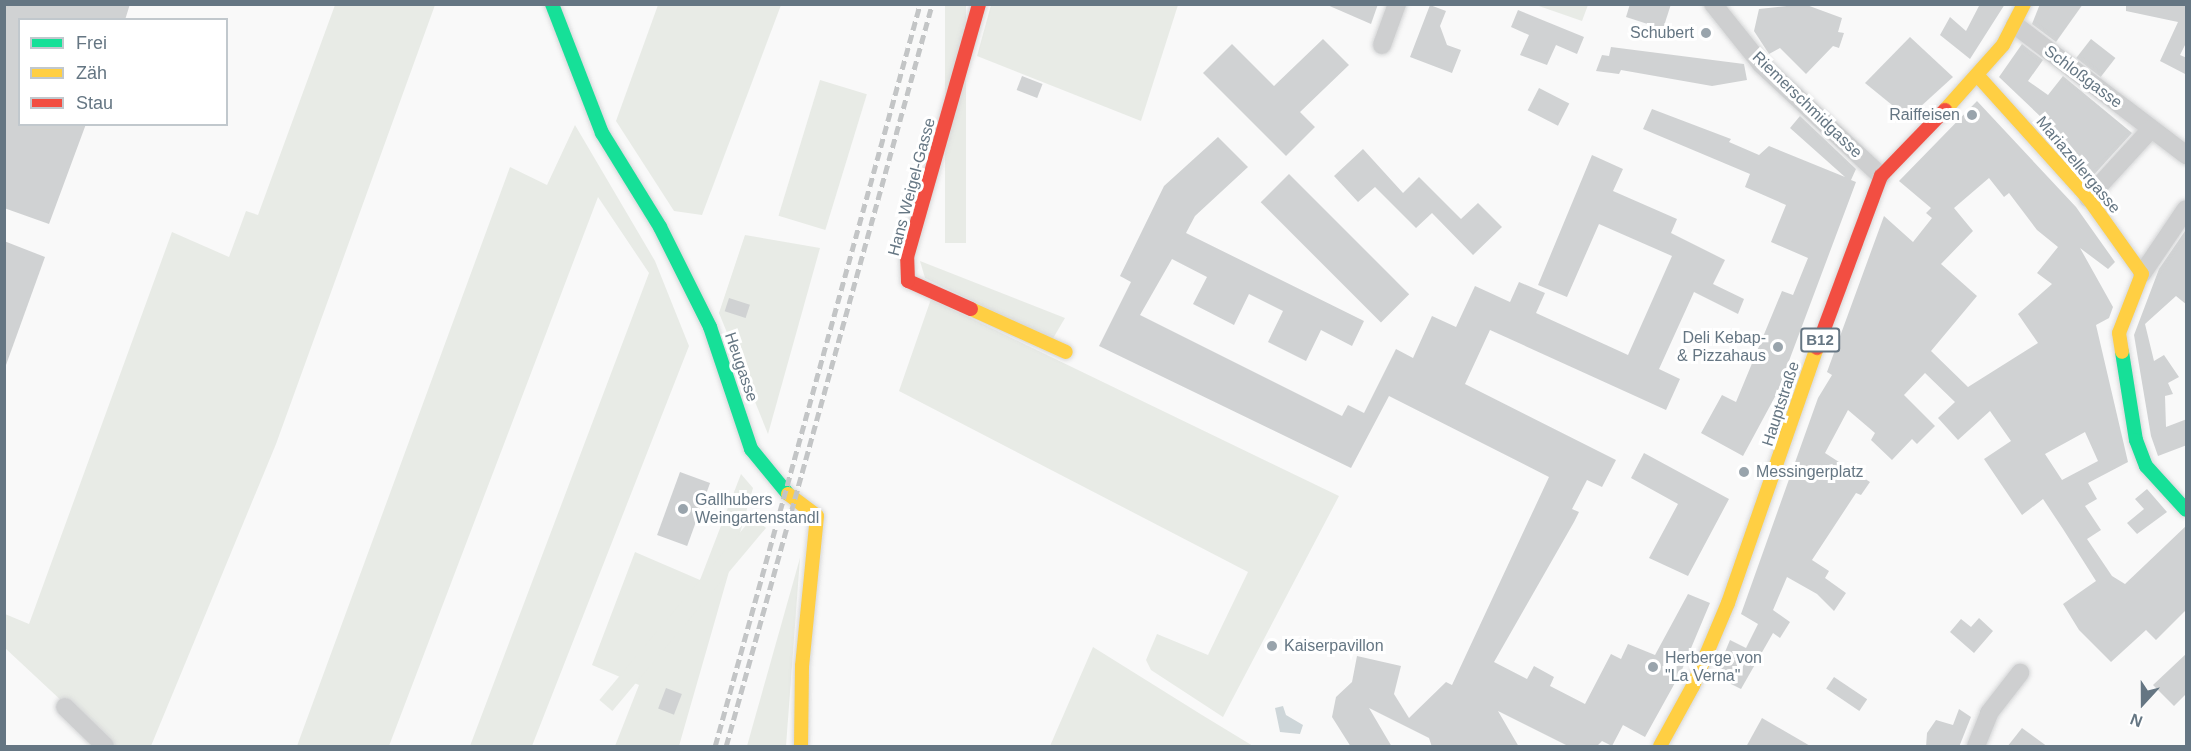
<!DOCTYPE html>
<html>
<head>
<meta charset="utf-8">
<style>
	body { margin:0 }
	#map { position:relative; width:2191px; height:751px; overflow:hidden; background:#f9f9f9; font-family:Helvetica,sans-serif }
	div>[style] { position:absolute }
	.green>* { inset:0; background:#e8ebe6; transform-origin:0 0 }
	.water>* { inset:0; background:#ced6d9 }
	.building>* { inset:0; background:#d0d2d3; transform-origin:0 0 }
	.roads { filter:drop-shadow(0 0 2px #d5d6d7) drop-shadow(0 0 2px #d5d6d7) }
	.street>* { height:18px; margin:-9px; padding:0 9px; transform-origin:9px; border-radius:9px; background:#cecfd0 }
	.fast>* { height:14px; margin:-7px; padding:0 7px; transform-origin:7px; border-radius:7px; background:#16e098 }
	.slow>* { height:14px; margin:-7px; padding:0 7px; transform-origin:7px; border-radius:7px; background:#ffcf43 }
	.jam>* { height:14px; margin:-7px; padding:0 7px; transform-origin:7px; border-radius:7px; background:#f24e42 }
	.rail>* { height:4.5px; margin-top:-2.25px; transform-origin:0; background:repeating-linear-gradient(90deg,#c3c5c6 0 9px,transparent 0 13.5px) }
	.dots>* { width:16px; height:16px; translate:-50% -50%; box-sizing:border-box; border:3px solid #fff; border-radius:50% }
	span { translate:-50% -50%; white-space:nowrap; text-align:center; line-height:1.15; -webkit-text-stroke:6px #fff; paint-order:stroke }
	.shield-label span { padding:2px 4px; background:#fff; border:2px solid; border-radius:4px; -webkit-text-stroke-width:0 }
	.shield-label { font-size:15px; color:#657683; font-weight:700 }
	.poi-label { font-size:16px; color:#657683 }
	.right { translate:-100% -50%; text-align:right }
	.left { translate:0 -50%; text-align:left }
	.street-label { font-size:16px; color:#657683 }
	.frame { position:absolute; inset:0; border:6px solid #657683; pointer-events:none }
	.legend { position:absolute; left:18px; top:18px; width:210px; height:108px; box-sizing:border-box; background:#fff; border:2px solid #c1c8cd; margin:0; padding:8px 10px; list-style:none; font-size:18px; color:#657683 }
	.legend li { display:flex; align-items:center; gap:12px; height:30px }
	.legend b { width:30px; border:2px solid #c1c8cd }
	.north { position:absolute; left:2113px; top:673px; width:60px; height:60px; -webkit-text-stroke:4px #fff; paint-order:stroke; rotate:201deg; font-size:16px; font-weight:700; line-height:24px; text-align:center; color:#657683 }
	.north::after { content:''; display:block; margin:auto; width:21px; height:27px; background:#657683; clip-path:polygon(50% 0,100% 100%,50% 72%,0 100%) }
</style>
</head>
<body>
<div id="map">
	<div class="green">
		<div style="clip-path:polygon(335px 5px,435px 5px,276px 444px,151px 746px,110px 746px,5px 648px,5px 614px,29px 624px,172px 232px,229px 257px,246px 211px,258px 215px)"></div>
		<div style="clip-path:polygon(658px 5px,781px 5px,702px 215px,674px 211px,616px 121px)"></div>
		<div style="left:945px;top:5px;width:21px;height:238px"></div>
		<div style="clip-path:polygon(991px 5px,1178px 5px,1141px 121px,977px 56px)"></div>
		<div style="clip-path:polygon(1536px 5px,1588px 5px,1582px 21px)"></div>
		<div style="left:820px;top:80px;width:49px;height:142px;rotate:17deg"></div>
		<div style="clip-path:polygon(575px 125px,655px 261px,689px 346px,532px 746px,470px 746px,649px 273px,598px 197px,389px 746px,297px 746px,510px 167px,547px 185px)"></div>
		<div style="clip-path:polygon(745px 235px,820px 248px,768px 434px,719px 313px)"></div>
		<div style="clip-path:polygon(920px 261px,1065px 318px,1052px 340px,925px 278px)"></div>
		<div style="clip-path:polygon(931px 299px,1339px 496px,1223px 717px,1151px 670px,1146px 660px,1157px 634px,1208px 655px,1248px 572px,899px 391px)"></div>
		<div style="clip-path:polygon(741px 474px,753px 488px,679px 746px,615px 746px,639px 685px,592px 665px,635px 552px,700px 580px)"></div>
		<div style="left:753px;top:517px;width:17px;height:239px;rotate:40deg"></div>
		<div style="clip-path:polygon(800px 558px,786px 746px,747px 746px)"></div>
		<div style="clip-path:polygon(1093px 647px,1202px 715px,1253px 746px,1050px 746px)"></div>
	</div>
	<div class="water">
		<div style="clip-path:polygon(1283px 706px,1286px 715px,1303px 725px,1300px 734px,1280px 732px,1275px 708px)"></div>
	</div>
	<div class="building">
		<div style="clip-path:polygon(4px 4px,130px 4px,125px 20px,20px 20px,20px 124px,86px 124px,49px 224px,4px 208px)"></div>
		<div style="clip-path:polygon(1325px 4px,1378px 4px,1371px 24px)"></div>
		<div style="clip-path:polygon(1630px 4px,1671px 4px,1663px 29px,1626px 17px)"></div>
		<div style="clip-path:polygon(1804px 4px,1842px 18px,1838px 32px,1844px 33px,1839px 48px,1833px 46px,1806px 74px,1780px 48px,1769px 54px,1754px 31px,1759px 9px)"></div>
		<div style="clip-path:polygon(1980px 4px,2005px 4px,1970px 59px,1940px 35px,1950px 17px,1966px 31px)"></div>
		<div style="clip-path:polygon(2040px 4px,2083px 4px,2056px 42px,2032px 24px)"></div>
		<div style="clip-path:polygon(2126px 4px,2187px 4px,2187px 41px,2180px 55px,2187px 58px,2187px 75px,2160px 61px,2178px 22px,2126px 11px)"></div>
		<div style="clip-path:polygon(1430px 5px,1446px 11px,1440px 26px,1447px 45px,1461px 50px,1452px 73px,1410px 57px)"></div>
		<div style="clip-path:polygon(1518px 10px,1584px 37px,1577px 54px,1556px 45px,1547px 65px,1520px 55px,1529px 35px,1511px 27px)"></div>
		<div style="clip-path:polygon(1910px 37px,1953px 77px,1908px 118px,1865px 83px)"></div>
		<div style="clip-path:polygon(1323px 39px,1349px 65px,1300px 112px,1315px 127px,1286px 156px,1203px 73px,1232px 44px,1274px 86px)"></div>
		<div style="left:2091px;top:39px;width:31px;height:24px;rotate:38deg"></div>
		<div style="clip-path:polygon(2022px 44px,2043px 60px,2028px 81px,2048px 95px,2063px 76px,2132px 133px,2091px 178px,2039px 122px,2042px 118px,1999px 77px)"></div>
		<div style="clip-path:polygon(1611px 47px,1744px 64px,1747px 80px,1712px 86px,1621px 70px,1619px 74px,1596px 71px,1602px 55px,1609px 56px)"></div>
		<div style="left:1022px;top:76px;width:22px;height:15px;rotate:21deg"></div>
		<div style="left:1539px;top:88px;width:34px;height:25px;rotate:27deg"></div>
		<div style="clip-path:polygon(evenodd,1977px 101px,2076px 207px,2115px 262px,2108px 269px,2080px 248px,2113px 307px,2109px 318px,2096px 325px,2128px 462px,2088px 483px,2097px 499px,2085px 506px,2101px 530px,2087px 539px,2112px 576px,2125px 584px,2187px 525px,2187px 609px,2156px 640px,2146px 630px,2111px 662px,2079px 630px,2063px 604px,2096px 581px,2063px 529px,2043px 499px,2022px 515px,1984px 459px,2011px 441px,1990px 411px,1958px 440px,1938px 418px,1955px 402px,1925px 373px,1904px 395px,1935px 426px,1917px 444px,1912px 439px,1892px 460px,1871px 440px,1875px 433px,1848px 410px,1825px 453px,1870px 482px,1861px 495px,1856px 493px,1812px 560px,1829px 571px,1825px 578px,1846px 593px,1834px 611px,1817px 594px,1787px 577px,1773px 610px,1790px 622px,1780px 638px,1773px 633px,1741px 689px,1715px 676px,1730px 640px,1746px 648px,1758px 624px,1741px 614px,1818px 398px,1832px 375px,1827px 372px,1884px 216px,1913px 242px,1932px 218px,1926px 213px,1931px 208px,1899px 181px,1977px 101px,1989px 178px,2004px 197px,2009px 193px,2037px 230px,2058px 247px,2037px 273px,2052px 284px,2018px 314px,2038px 343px,1968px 387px,1931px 351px,1977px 296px,1941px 264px,1973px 231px,1954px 208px,1989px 178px,1977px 101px,2085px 432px,2098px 461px,2062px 480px,2045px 454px,2085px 432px)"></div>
		<div style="clip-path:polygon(1652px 109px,1731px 139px,1729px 142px,1759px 155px,1769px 146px,1845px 177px,1790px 128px,1800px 116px,1856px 169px,1851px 180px,1856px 182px,1777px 393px,1743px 456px,1701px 433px,1722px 395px,1736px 402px,1782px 291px,1793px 295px,1808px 258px,1771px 242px,1786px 205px,1745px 187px,1750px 174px,1643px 129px)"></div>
		<div style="clip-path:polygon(1218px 137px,1248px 167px,1195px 216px,1186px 233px,1364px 321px,1352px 346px,1321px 330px,1306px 361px,1268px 342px,1283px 311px,1249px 294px,1234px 325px,1193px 304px,1207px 277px,1172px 259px,1140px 315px,1342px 416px,1348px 405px,1364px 413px,1396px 349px,1413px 358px,1432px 316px,1456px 327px,1475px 286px,1510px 302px,1519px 282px,1545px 293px,1536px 313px,1628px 355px,1672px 256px,1599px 224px,1567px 297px,1538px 285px,1592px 155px,1623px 169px,1613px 191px,1677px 219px,1671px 233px,1725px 260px,1713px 284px,1744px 299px,1738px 314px,1694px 292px,1659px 369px,1680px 379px,1666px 410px,1490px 330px,1465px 384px,1616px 460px,1602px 487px,1587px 480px,1572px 509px,1579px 512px,1574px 522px,1494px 662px,1527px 679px,1534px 666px,1554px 677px,1550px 686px,1585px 704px,1611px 654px,1621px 659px,1628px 644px,1655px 655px,1688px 594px,1710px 603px,1681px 672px,1645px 737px,1623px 725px,1612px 746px,1602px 741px,1596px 747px,1570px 747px,1498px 711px,1519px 747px,1432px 747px,1429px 738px,1369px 708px,1392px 747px,1351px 747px,1332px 717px,1336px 697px,1352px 682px,1357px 656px,1401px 666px,1394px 694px,1409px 718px,1446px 682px,1452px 685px,1549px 477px,1389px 396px,1351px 468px,1099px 346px,1131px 282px,1120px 276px,1164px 186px)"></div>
		<div style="clip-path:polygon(1363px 149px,1403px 193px,1419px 177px,1461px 219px,1478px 203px,1502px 227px,1473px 255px,1432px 213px,1416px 228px,1375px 187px,1358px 202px,1334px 176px)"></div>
		<div style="left:1289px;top:174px;width:170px;height:40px;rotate:45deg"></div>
		<div style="clip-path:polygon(2187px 228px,2187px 305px,2176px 296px,2145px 324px,2154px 361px,2164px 355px,2179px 377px,2168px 383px,2173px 394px,2165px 396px,2166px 427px,2187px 419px,2187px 445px,2158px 456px,2151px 436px,2134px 335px,2159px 269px)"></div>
		<div style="clip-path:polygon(4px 241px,45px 257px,6px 365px,4px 365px)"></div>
		<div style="left:729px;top:298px;width:22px;height:14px;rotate:18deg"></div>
		<div style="clip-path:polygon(1644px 453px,1729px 499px,1688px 576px,1649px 558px,1678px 504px,1631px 478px)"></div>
		<div style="left:680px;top:472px;width:32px;height:67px;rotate:20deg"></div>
		<div style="clip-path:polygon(2147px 489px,2167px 512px,2137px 534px,2127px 523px,2144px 509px,2135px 499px)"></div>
		<div style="clip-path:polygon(1979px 618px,1993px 631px,1974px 653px,1950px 632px,1961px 619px,1971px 627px)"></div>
		<div style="clip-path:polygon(2187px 653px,2187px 693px,2174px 706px,2153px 685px)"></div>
		<div style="left:1834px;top:677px;width:40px;height:14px;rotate:34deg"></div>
		<div style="left:666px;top:688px;width:17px;height:22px;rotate:21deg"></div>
		<div style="clip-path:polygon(1959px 709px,1971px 717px,1959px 747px,1926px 747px,1927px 733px,1936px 720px,1953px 725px)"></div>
		<div style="clip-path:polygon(1762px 718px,1812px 747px,1746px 747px)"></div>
		<div style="clip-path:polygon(2022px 728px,2048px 747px,2007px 747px)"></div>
	</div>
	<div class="roads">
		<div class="street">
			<div style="left:1713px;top:4px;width:77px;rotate:51.3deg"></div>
			<div style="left:1761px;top:64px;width:164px;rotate:43deg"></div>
			<div style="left:2015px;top:25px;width:215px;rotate:37.2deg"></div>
			<div style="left:1382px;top:45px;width:44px;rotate:-69.9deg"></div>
			<div style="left:2088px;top:198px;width:93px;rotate:-47.6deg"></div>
			<div style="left:2142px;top:274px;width:78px;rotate:-55.9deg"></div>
			<div style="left:65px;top:707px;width:56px;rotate:44.3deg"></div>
			<div style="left:1976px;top:746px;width:35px;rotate:-68deg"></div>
			<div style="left:1989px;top:713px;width:51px;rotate:-52.2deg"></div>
		</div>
		<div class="fast">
			<div style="left:552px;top:4px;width:138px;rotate:68.8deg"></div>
			<div style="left:602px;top:133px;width:110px;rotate:58.3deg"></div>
			<div style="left:660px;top:227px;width:112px;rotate:63.4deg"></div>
			<div style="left:710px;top:327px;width:129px;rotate:71.4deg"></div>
			<div style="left:751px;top:449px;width:58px;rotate:50.6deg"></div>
			<div style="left:2122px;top:352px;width:89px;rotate:81deg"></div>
			<div style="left:2136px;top:440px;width:28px;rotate:69deg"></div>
			<div style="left:2146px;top:466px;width:59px;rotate:47.7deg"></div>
		</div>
		<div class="slow">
			<div style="left:1978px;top:76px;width:164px;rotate:48deg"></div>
			<div style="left:2088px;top:198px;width:93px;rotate:54.6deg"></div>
			<div style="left:2142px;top:274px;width:63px;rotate:111.3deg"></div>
			<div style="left:2119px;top:333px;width:19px;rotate:81deg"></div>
			<div style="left:1945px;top:110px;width:87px;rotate:-48.3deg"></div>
			<div style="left:2003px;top:45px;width:46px;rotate:-62.9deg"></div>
			<div style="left:971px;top:309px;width:104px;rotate:24.4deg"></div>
			<div style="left:788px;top:494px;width:36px;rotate:37deg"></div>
			<div style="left:817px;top:516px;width:151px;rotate:95.7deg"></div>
			<div style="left:802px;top:666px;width:80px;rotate:90.7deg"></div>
			<div style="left:1660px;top:746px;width:68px;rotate:-61.2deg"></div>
			<div style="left:1693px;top:686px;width:90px;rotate:-67.1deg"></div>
			<div style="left:1728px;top:603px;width:270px;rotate:-70.8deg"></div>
		</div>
		<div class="jam">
			<div style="left:971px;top:309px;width:69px;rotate:-156deg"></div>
			<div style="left:908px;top:281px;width:24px;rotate:-92deg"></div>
			<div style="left:907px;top:257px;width:263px;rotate:-74.1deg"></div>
			<div style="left:1817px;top:348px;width:184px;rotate:-69.6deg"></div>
			<div style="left:1881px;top:176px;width:92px;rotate:-45.9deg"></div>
		</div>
	</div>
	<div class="rail">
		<div style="left:715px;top:746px;width:770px;rotate:-74.56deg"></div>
		<div style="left:726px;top:746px;width:770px;rotate:-74.48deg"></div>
	</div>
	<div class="dots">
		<div style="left:1706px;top:33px;background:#99a4ac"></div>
		<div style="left:1972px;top:115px;background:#99a4ac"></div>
		<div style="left:1778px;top:347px;background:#99a4ac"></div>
		<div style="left:1744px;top:472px;background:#99a4ac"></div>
		<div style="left:683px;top:509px;background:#99a4ac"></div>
		<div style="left:1272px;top:646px;background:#99a4ac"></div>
		<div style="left:1653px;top:667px;background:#99a4ac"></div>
	</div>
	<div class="shield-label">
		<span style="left:1820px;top:340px">B12</span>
	</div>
	<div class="poi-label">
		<span class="right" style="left:1694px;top:33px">Schubert</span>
		<span class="right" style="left:1960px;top:115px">Raiffeisen</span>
		<span class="right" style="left:1766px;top:347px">Deli Kebap-<br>&amp; Pizzahaus</span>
		<span class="left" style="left:1756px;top:472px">Messingerplatz</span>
		<span class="left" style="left:695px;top:509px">Gallhubers<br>Weingartenstandl</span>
		<span class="left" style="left:1284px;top:646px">Kaiserpavillon</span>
		<span class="left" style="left:1665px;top:667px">Herberge von<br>"La Verna"</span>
	</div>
	<div class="street-label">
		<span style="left:2083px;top:77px;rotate:37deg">Schloßgasse</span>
		<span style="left:1807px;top:105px;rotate:44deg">Riemerschmidgasse</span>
		<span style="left:2078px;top:165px;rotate:50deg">Mariazellergasse</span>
		<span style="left:912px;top:187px;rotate:-75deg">Hans Weigel-Gasse</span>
		<span style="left:741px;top:367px;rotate:71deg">Heugasse</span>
		<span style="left:1781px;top:404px;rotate:-72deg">Hauptstraße</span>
	</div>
	<div class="frame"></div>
	<ul class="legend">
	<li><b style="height:8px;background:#16e098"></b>Frei</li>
	<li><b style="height:8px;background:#ffcf43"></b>Zäh</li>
	<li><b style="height:8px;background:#f24e42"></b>Stau</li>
	</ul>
	<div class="north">N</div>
</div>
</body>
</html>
